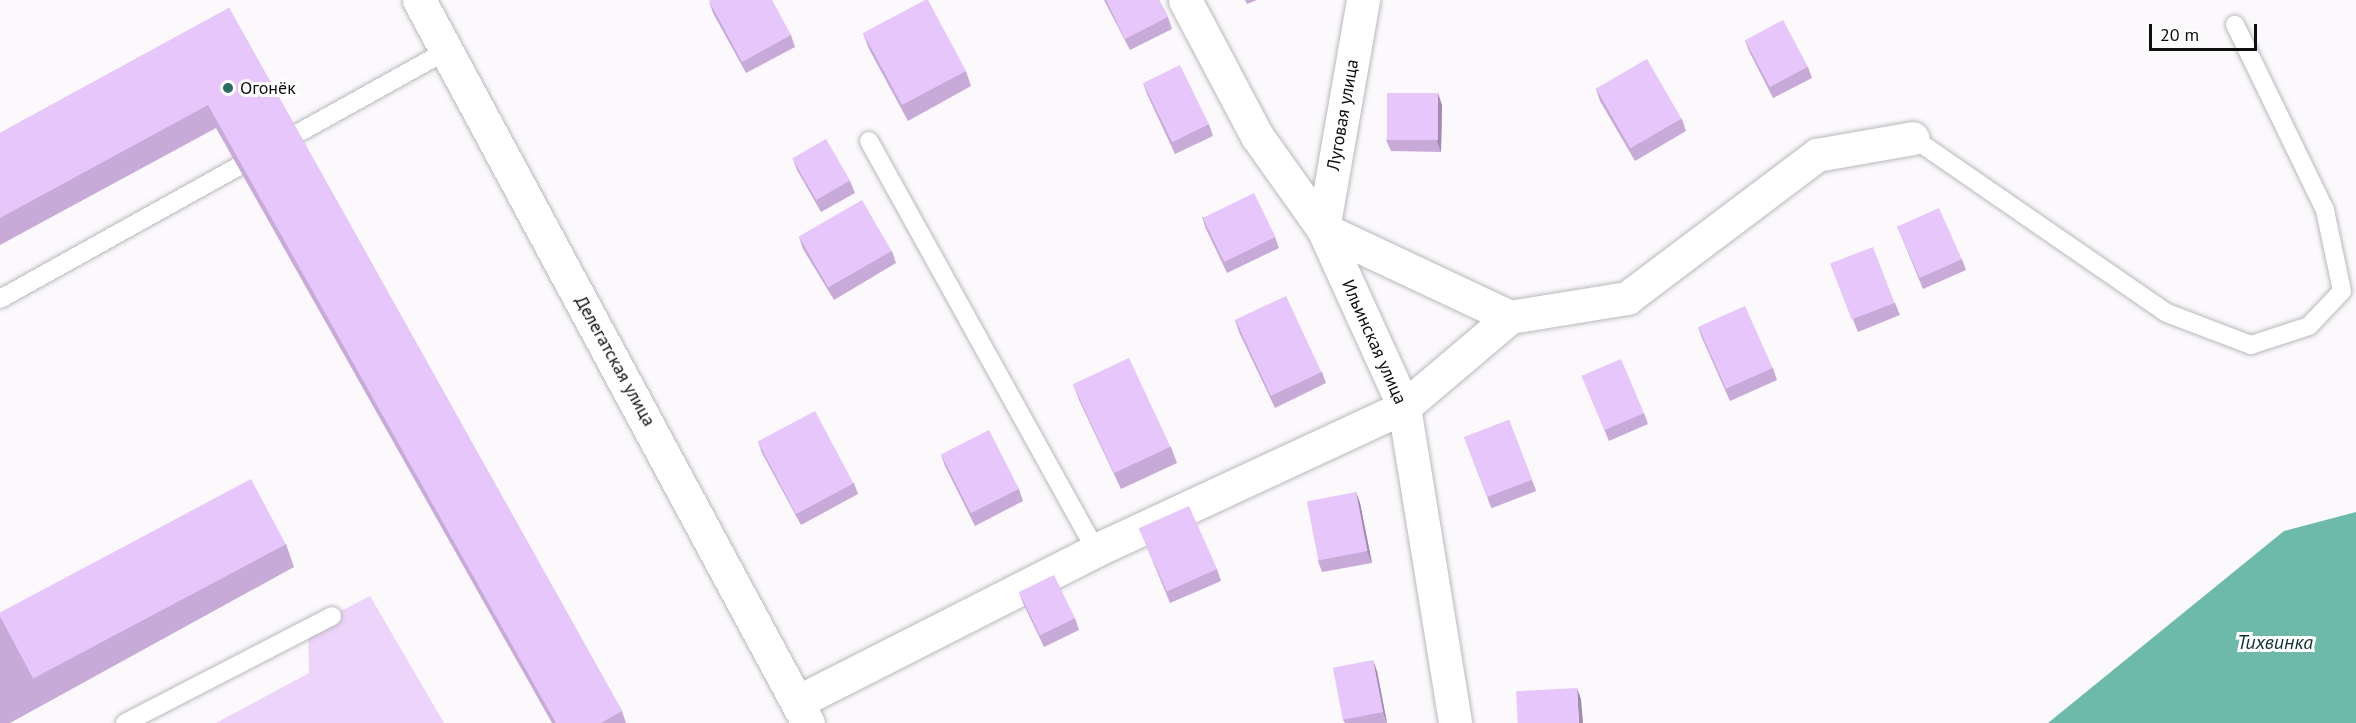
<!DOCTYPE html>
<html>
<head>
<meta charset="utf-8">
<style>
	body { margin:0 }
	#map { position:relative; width:2356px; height:723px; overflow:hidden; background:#fbf9fc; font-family:"PT Sans",sans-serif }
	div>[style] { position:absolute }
	.green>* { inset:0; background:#ecd4fa }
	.water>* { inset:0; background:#6dbaab }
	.roads { filter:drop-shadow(0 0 2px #bab8bb) drop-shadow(0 0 2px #bab8bb) }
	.lane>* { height:18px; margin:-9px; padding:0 9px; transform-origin:9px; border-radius:9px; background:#fff }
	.street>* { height:33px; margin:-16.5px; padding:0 16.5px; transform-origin:16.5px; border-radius:16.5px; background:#fff }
	.secondary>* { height:33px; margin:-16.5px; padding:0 16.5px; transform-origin:16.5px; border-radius:16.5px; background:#fff }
	.wall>* { inset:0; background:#c7aad8; transform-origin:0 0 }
	.shaded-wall>* { inset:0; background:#a28bb0 }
	.building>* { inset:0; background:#e7c6fb; transform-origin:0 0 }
	.dots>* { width:16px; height:16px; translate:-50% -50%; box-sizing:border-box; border:3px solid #fff; border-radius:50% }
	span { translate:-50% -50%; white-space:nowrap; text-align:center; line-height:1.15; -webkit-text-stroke:6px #fff; paint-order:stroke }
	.poi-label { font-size:18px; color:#0f0e0f }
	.left { translate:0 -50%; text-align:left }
	.street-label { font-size:18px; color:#0f0e0f }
	.water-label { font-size:20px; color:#0d332d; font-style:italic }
	.scale { position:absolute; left:2149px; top:24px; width:108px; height:27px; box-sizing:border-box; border:3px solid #0f0e0f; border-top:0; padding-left:8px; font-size:18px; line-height:21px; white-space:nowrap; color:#0f0e0f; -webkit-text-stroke:4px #fff; paint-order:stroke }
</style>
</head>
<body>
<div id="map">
	<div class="green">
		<div style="clip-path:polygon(370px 596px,444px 723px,216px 723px,309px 673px,308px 628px)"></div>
	</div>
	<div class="water">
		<div style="clip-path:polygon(2356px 512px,2356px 723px,2048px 723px,2284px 531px)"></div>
	</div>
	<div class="roads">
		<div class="lane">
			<div style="left:1913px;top:138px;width:308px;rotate:34.6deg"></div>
			<div style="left:2167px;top:313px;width:90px;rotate:20.9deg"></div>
			<div style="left:2251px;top:345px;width:61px;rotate:-18.1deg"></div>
			<div style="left:2309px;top:326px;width:48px;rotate:-46.7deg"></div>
			<div style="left:2342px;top:291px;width:83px;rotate:-101.9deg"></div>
			<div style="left:2325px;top:210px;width:206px;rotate:-115.9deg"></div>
			<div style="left:869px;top:141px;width:468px;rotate:61deg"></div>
			<div style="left:0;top:299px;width:510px;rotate:-29.08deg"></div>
			<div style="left:125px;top:723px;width:233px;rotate:-27.3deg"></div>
		</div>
		<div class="street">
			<div style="left:1185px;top:0;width:154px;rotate:62.1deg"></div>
			<div style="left:1257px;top:136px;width:114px;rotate:54.6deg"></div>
			<div style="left:1323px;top:229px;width:196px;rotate:65.5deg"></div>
			<div style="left:1404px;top:407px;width:320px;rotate:80.8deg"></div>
			<div style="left:1363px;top:0;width:232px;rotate:99.9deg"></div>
			<div style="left:1323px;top:229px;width:207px;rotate:25.2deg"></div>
			<div style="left:799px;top:701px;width:333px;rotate:-26.9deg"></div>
			<div style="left:1096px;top:550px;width:340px;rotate:-24.9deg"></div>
			<div style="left:1404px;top:407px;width:139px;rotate:-40.3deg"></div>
			<div style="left:1510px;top:317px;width:119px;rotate:-9.2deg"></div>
			<div style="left:1627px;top:298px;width:238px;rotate:-37deg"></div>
			<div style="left:1817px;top:155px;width:97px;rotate:-10deg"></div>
		</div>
		<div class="secondary">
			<div style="left:419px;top:0;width:821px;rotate:61.72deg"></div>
		</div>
	</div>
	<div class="wall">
		<div style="clip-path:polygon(1104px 0,1159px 0,1168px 17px,1172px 29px,1130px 50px)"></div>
		<div style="clip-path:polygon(1245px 0,1257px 0,1247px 4px)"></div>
		<div style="clip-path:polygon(709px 1px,791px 35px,795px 47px,746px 73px,713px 13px)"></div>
		<div style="clip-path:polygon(229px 8px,622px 711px,626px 723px,552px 723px,216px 128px,0 245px,0 133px)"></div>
		<div style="clip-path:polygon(863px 33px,966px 71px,971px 86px,908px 121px,869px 49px)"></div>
		<div style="clip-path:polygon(1745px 40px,1808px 67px,1812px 78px,1773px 98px,1749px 51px)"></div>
		<div style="clip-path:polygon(1143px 83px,1209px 124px,1213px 136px,1175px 154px,1147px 94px)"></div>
		<div style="clip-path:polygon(1596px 89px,1682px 119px,1686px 131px,1635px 161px,1600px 101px)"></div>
		<div style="clip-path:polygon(1442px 105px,1441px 152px,1391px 151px,1386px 140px)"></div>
		<div style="clip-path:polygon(793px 159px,850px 181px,855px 193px,821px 212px,797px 170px)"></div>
		<div style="clip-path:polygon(1202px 217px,1275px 237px,1279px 248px,1227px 273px,1206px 229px)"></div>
		<div style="clip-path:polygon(1897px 226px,1962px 259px,1966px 270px,1923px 289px)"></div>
		<div style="clip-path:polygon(799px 237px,892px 251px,896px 263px,834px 300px,803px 249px)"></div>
		<div style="clip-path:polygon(1831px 265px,1895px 303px,1900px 315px,1858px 332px)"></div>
		<div style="clip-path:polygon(1235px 320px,1322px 372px,1326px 383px,1275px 408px,1239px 332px)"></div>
		<div style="clip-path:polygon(1698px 327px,1773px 368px,1777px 380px,1730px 401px,1702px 338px)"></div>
		<div style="clip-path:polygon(1582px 376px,1644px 413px,1648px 424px,1609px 441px)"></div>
		<div style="clip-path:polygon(1073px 384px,1171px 447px,1177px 463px,1121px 489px,1079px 400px)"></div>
		<div style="left:1509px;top:420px;width:76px;height:48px;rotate:69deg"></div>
		<div style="clip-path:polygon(758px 442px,854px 483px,858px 494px,801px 525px,762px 453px)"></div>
		<div style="clip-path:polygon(941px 455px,1019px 489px,1023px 501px,975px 526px,945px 466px)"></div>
		<div style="clip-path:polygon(1356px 492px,1360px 503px,1372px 563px,1322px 572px,1318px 561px)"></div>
		<div style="clip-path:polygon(1139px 528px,1217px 569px,1221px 581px,1170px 603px)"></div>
		<div style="clip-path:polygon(286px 544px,294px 567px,10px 723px,0 723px,0 617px)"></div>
		<div style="clip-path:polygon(1019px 592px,1075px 618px,1079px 630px,1044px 647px,1023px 603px)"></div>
		<div style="clip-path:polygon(1377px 671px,1387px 723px,1345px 723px,1343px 720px)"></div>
	</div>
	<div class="shaded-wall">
		<div style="clip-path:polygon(1438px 93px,1442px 105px,1441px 152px,1437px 141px)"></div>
		<div style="clip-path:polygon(1356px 492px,1360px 503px,1372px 563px,1367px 551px)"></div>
		<div style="clip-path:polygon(1373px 660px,1377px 671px,1387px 723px,1383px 712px)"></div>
		<div style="clip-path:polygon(1577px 688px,1581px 699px,1583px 723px,1579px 723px)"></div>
	</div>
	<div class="building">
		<div style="clip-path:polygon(711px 0,772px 0,791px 35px,742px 62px,709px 1px)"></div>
		<div style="clip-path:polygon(925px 0,928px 0,966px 71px,902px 105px,863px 33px)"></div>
		<div style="clip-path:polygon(1106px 0,1159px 0,1168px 17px,1125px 39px)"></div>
		<div style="clip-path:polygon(229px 8px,622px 711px,601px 723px,556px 723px,208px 105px,0 218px,0 133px)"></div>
		<div style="left:1783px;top:20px;width:53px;height:43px;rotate:62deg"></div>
		<div style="left:1647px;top:59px;width:69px;height:59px;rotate:60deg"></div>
		<div style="left:1180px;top:65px;width:66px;height:41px;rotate:64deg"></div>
		<div style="left:1387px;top:93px;width:51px;height:47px"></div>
		<div style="left:826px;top:139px;width:48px;height:39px;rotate:60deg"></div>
		<div style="left:1254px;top:193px;width:49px;height:57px;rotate:64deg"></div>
		<div style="left:862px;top:200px;width:59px;height:73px;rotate:60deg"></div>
		<div style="left:1939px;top:208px;width:56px;height:46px;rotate:66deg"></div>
		<div style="left:1873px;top:247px;width:60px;height:46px;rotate:69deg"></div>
		<div style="left:1286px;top:296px;width:84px;height:56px;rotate:65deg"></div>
		<div style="left:1745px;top:306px;width:68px;height:51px;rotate:66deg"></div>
		<div style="left:1129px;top:358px;width:98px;height:62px;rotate:65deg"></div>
		<div style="left:1621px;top:359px;width:59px;height:43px;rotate:67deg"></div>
		<div style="left:815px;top:411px;width:82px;height:65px;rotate:62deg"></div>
		<div style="left:1509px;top:420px;width:64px;height:48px;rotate:69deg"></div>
		<div style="left:989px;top:430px;width:66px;height:54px;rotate:63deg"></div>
		<div style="left:251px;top:479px;width:74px;height:286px;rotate:62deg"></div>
		<div style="left:1356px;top:492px;width:60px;height:50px;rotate:79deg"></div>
		<div style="left:1189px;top:506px;width:69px;height:55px;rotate:66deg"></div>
		<div style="left:1054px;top:575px;width:48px;height:39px;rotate:64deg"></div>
		<div style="left:1373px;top:660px;width:53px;height:41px;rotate:79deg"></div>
		<div style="left:1577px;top:688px;width:35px;height:61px;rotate:87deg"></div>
	</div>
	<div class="dots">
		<div style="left:228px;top:88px;background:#276d62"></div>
	</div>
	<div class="poi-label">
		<span class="left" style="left:240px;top:88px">Огонёк</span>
	</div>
	<div class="street-label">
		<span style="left:1343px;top:115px;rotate:-80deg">Луговая улица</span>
		<span style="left:1374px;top:342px;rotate:66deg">Ильинская улица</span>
		<span style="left:615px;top:361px;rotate:61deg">Делегатская улица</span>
	</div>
	<div class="water-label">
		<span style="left:2275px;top:642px">Тихвинка</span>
	</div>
	<div class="scale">20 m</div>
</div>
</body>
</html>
